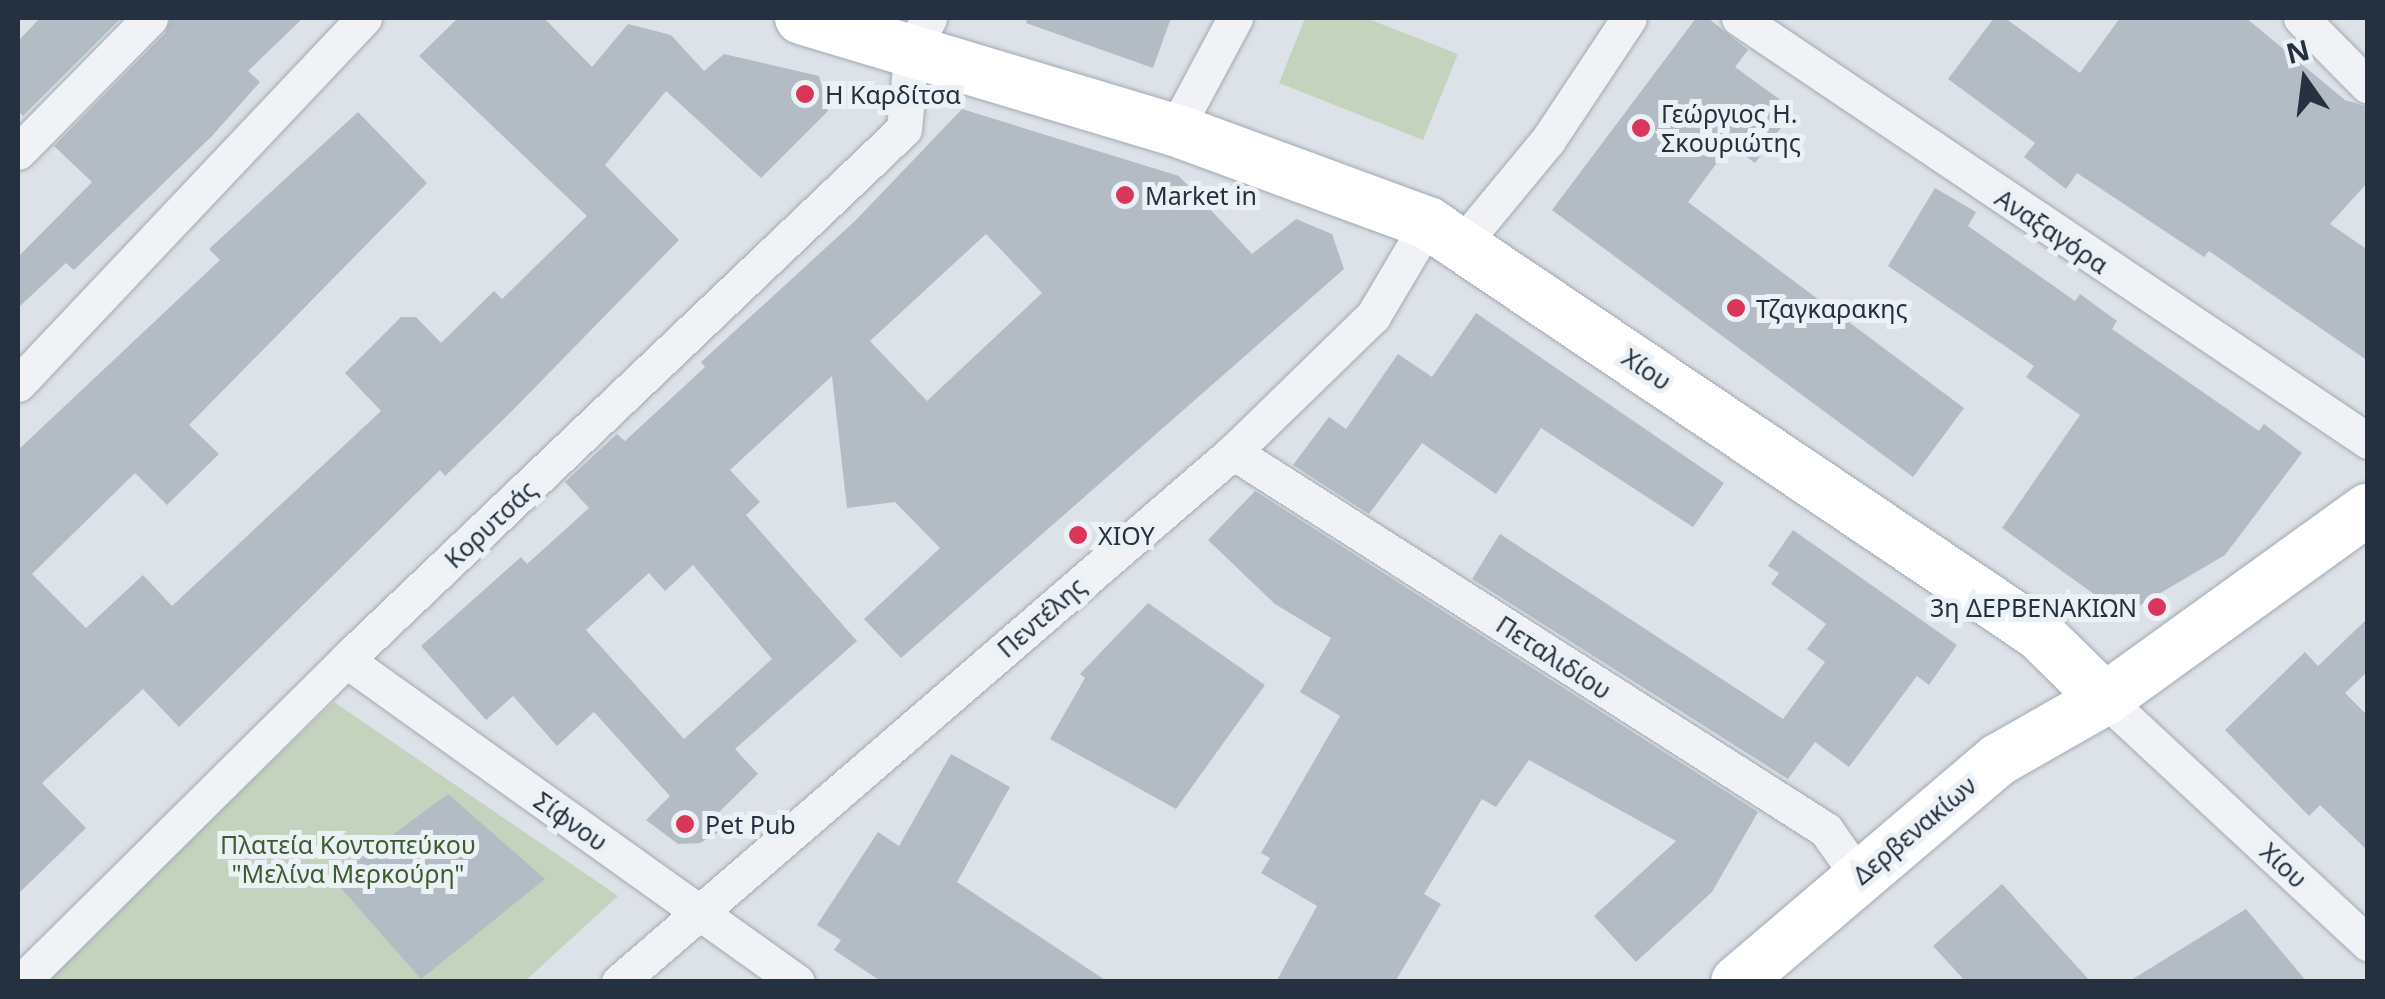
<!DOCTYPE html>
<html>
<head>
<meta charset="utf-8">
<style>
	body { margin:0 }
	#map { position:relative; width:2385px; height:999px; overflow:hidden; background:#dde2e8; font-family:"Noto Sans",sans-serif }
	div>[style] { position:absolute }
	.green>* { inset:0; background:#c4d3bd }
	.building>* { inset:0; background:#b3bbc5 }
	.roads { filter:drop-shadow(0 0 2px #a2a9b2) drop-shadow(0 0 2px #a2a9b2) }
	.street>* { height:35px; margin:-17.5px; padding:0 17.5px; transform-origin:17.5px; border-radius:17.5px; background:#f0f2f6 }
	.secondary>* { height:52px; margin:-26px; padding:0 26px; transform-origin:26px; border-radius:26px; background:#fff }
	.dots>* { width:28px; height:28px; translate:-50% -50%; box-sizing:border-box; border:5px solid #ecf1f6; border-radius:50% }
	span { translate:-50% -50%; white-space:nowrap; text-align:center; line-height:1.15; -webkit-text-stroke:10px #ecf1f6; paint-order:stroke }
	.poi-label { font-size:25px; color:#253140 }
	.left { translate:0 -50%; text-align:left }
	.right { translate:-100% -50%; text-align:right }
	.street-label { font-size:25px; color:#253140 }
	.park-label { font-size:25px; color:#3c5d31 }
	.frame { position:absolute; inset:0; border:20px solid #253140; pointer-events:none }
	.north { position:absolute; left:2255px; top:30px; width:100px; height:100px; -webkit-text-stroke:8px #ecf1f6; paint-order:stroke; rotate:346deg; font-size:28px; font-weight:700; line-height:40px; text-align:center; color:#253140 }
	.north::after { content:''; display:block; margin:auto; width:35px; height:45px; background:#253140; clip-path:polygon(50% 0,100% 100%,50% 72%,0 100%) }
</style>
</head>
<body>
<div id="map">
	<div class="green">
		<div style="clip-path:polygon(1305px 18px,1366px 18px,1458px 54px,1423px 140px,1279px 83px)"></div>
		<div style="clip-path:polygon(334px 702px,618px 896px,525px 981px,41px 982px)"></div>
	</div>
	<div class="building">
		<div style="clip-path:polygon(40px 18px,121px 18px,23px 116px,18px 111px,18px 41px)"></div>
		<div style="clip-path:polygon(171px 18px,303px 18px,248px 71px,260px 82px,212px 136px,74px 270px,66px 263px,18px 308px,18px 257px,92px 182px,54px 146px,165px 33px)"></div>
		<div style="clip-path:polygon(458px 18px,544px 18px,592px 67px,628px 24px,671px 35px,704px 71px,724px 54px,819px 76px,828px 111px,761px 178px,666px 91px,605px 165px,679px 240px,510px 413px,445px 476px,440px 470px,179px 727px,143px 689px,42px 783px,86px 828px,18px 894px,18px 450px,220px 260px,209px 249px,358px 112px,427px 183px,189px 425px,219px 454px,167px 505px,135px 473px,32px 574px,86px 628px,143px 575px,172px 606px,381px 411px,345px 373px,401px 317px,416px 317px,441px 343px,494px 291px,502px 299px,587px 216px,419px 56px)"></div>
		<div style="clip-path:polygon(1027px 18px,1171px 18px,1153px 68px,1026px 23px)"></div>
		<div style="clip-path:polygon(1696px 18px,1708px 18px,1748px 50px,1735px 67px,1794px 110px,1755px 163px,1730px 145px,1688px 202px,1964px 408px,1913px 477px,1552px 210px)"></div>
		<div style="clip-path:polygon(1994px 18px,2005px 18px,2080px 73px,2120px 18px,2246px 18px,2345px 100px,2368px 107px,2368px 182px,2330px 224px,2368px 250px,2368px 361px,2209px 251px,2204px 257px,2077px 173px,2066px 189px,2024px 157px,2035px 143px,1948px 79px)"></div>
		<div style="clip-path:polygon(evenodd,962px 109px,1179px 176px,1252px 254px,1296px 219px,1332px 234px,1344px 269px,901px 658px,864px 619px,940px 548px,895px 502px,847px 508px,832px 376px,730px 470px,760px 502px,746px 515px,857px 641px,735px 749px,758px 774px,716px 815px,728px 827px,700px 843px,678px 844px,646px 820px,670px 796px,594px 712px,557px 746px,513px 696px,486px 720px,421px 646px,521px 557px,527px 564px,589px 508px,565px 482px,617px 434px,625px 441px,705px 367px,701px 362px,855px 221px,962px 109px,986px 234px,1042px 293px,927px 401px,870px 341px,986px 234px,962px 109px,693px 565px,772px 659px,684px 739px,586px 630px,649px 573px,665px 591px,693px 565px)"></div>
		<div style="clip-path:polygon(1935px 188px,1976px 212px,1968px 226px,2075px 301px,2080px 294px,2117px 321px,2112px 329px,2259px 431px,2264px 424px,2302px 453px,2225px 555px,2123px 615px,2002px 528px,2080px 415px,2026px 377px,2034px 366px,1888px 266px)"></div>
		<div style="clip-path:polygon(1476px 313px,1724px 483px,1693px 527px,1541px 428px,1496px 494px,1422px 443px,1369px 514px,1293px 465px,1329px 417px,1346px 429px,1398px 354px,1432px 377px)"></div>
		<div style="clip-path:polygon(1255px 491px,1758px 812px,1712px 892px,1636px 962px,1594px 916px,1676px 841px,1529px 760px,1496px 807px,1482px 799px,1424px 894px,1441px 904px,1395px 982px,1276px 982px,1317px 906px,1261px 873px,1270px 858px,1261px 853px,1340px 716px,1300px 692px,1331px 638px,1275px 604px,1208px 540px)"></div>
		<div style="clip-path:polygon(1793px 530px,1957px 645px,1929px 685px,1917px 676px,1849px 767px,1815px 742px,1788px 779px,1472px 579px,1500px 534px,1783px 719px,1825px 662px,1807px 649px,1826px 624px,1771px 584px,1779px 573px,1768px 566px)"></div>
		<div style="clip-path:polygon(1148px 603px,1265px 685px,1176px 809px,1050px 739px,1085px 678px,1080px 674px)"></div>
		<div style="clip-path:polygon(2368px 618px,2368px 671px,2345px 693px,2368px 716px,2368px 851px,2320px 805px,2309px 816px,2225px 730px,2305px 652px,2318px 666px)"></div>
		<div style="clip-path:polygon(951px 754px,1010px 787px,957px 882px,1108px 982px,882px 982px,834px 950px,841px 940px,817px 925px,878px 832px,899px 846px)"></div>
		<div style="clip-path:polygon(448px 794px,545px 879px,421px 979px,333px 879px)"></div>
		<div style="clip-path:polygon(2002px 884px,2091px 982px,1966px 982px,1933px 946px)"></div>
		<div style="clip-path:polygon(2246px 909px,2307px 982px,2128px 982px)"></div>
	</div>
	<div class="roads">
		<div class="street">
			<div style="left:1739px;top:18px;width:758px;rotate:33.92deg"></div>
			<div style="left:2301px;top:18px;width:95px;rotate:45.4deg"></div>
			<div style="left:1175px;top:130px;width:127px;rotate:-61.8deg"></div>
			<div style="left:18px;top:152px;width:188px;rotate:-45.4deg"></div>
			<div style="left:1462px;top:244px;width:135px;rotate:-50.4deg"></div>
			<div style="left:1548px;top:140px;width:146px;rotate:-56.4deg"></div>
			<div style="left:18px;top:384px;width:504px;rotate:-46.61deg"></div>
			<div style="left:1233px;top:452px;width:703px;rotate:32.51deg"></div>
			<div style="left:1826px;top:830px;width:57px;rotate:54.9deg"></div>
			<div style="left:346px;top:660px;width:554px;rotate:35.53deg"></div>
			<div style="left:2105px;top:699px;width:359px;rotate:42.9deg"></div>
			<div style="left:21px;top:982px;width:458px;rotate:-44.7deg"></div>
			<div style="left:346px;top:660px;width:770px;rotate:-43.58deg"></div>
			<div style="left:904px;top:129px;width:81px;rotate:-84.4deg"></div>
			<div style="left:912px;top:48px;width:34px;rotate:-60deg"></div>
			<div style="left:619px;top:982px;width:811px;rotate:-40.8deg"></div>
			<div style="left:1233px;top:452px;width:195px;rotate:-44.2deg"></div>
			<div style="left:1373px;top:316px;width:108px;rotate:-59.4deg"></div>
		</div>
		<div class="secondary">
			<div style="left:801px;top:18px;width:390px;rotate:16.7deg"></div>
			<div style="left:1175px;top:130px;width:270px;rotate:20.2deg"></div>
			<div style="left:1428px;top:223px;width:736px;rotate:33.93deg"></div>
			<div style="left:2039px;top:634px;width:93px;rotate:44.6deg"></div>
			<div style="left:1737px;top:982px;width:343px;rotate:-40.4deg"></div>
			<div style="left:1998px;top:760px;width:123px;rotate:-29.7deg"></div>
			<div style="left:2105px;top:699px;width:324px;rotate:-35.8deg"></div>
		</div>
	</div>
	<div class="dots">
		<div style="left:805px;top:94px;background:#d93659"></div>
		<div style="left:1641px;top:128px;background:#d93659"></div>
		<div style="left:1125px;top:195px;background:#d93659"></div>
		<div style="left:1736px;top:308px;background:#d93659"></div>
		<div style="left:1078px;top:535px;background:#d93659"></div>
		<div style="left:2157px;top:607px;background:#d93659"></div>
		<div style="left:685px;top:824px;background:#d93659"></div>
	</div>
	<div class="poi-label">
		<span class="left" style="left:825px;top:94px">Η Καρδίτσα</span>
		<span class="left" style="left:1661px;top:128px">Γεώργιος Η.<br>Σκουριώτης</span>
		<span class="left" style="left:1145px;top:195px">Market in</span>
		<span class="left" style="left:1756px;top:308px">Τζαγκαρακης</span>
		<span class="left" style="left:1098px;top:535px">ΧΙΟΥ</span>
		<span class="right" style="left:2137px;top:607px">3η ΔΕΡΒΕΝΑΚΙΩΝ</span>
		<span class="left" style="left:705px;top:824px">Pet Pub</span>
	</div>
	<div class="street-label">
		<span style="left:2052px;top:231px;rotate:34deg">Αναξαγόρα</span>
		<span style="left:1647px;top:369px;rotate:34deg">Χίου</span>
		<span style="left:490px;top:524px;rotate:-43deg">Κορυτσάς</span>
		<span style="left:1041px;top:617px;rotate:-41deg">Πεντέλης</span>
		<span style="left:1554px;top:657px;rotate:33deg">Πεταλιδίου</span>
		<span style="left:571px;top:821px;rotate:35deg">Σίφνου</span>
		<span style="left:1914px;top:830px;rotate:-40deg">Δερβενακίων</span>
		<span style="left:2284px;top:865px;rotate:43deg">Χίου</span>
	</div>
	<div class="park-label">
		<span style="left:348px;top:859px">Πλατεία Κοντοπεύκου<br>"Μελίνα Μερκούρη"</span>
	</div>
	<div class="frame"></div>
	<div class="north">N</div>
</div>
</body>
</html>
